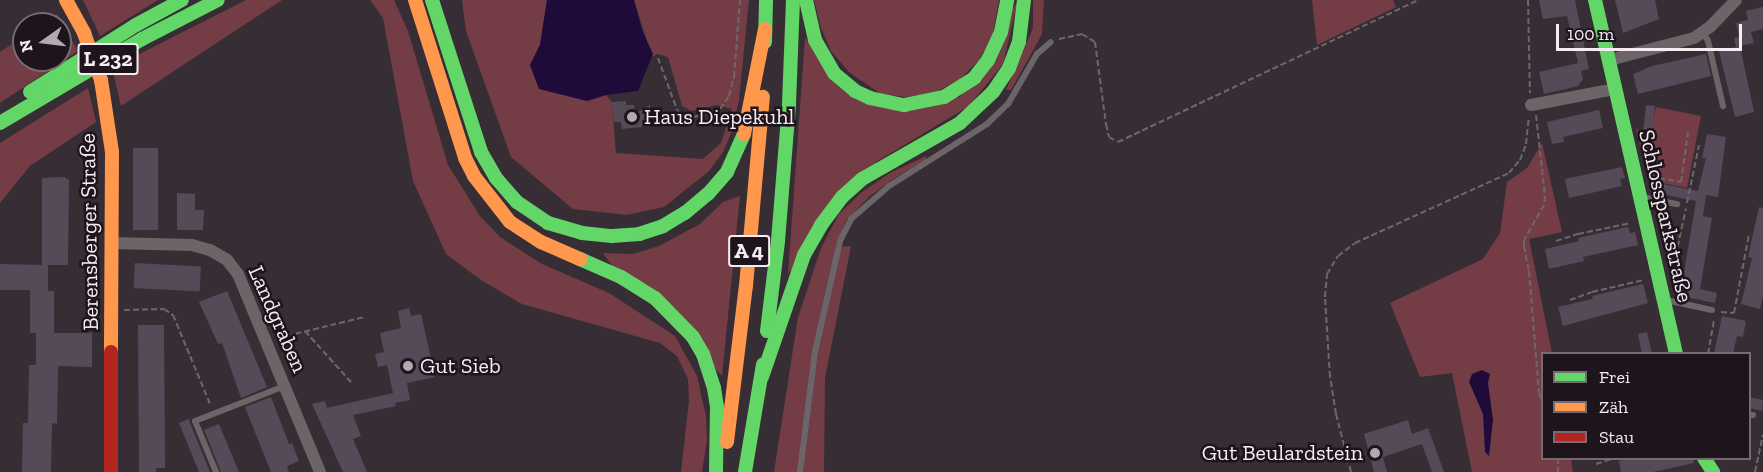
<!DOCTYPE html>
<html>
<head>
<meta charset="utf-8">
<style>
	body { margin:0 }
	#map { position:relative; width:1763px; height:472px; overflow:hidden; background:#372d35; font-family:"Zilla Slab",serif }
	div>[style] { position:absolute }
	.green>* { inset:0; background:#743d45 }
	.water>* { inset:0; background:#1f0b39 }
	.building>* { inset:0; background:#564a58; transform-origin:0 0 }
	.path>* { height:2px; margin-top:-1px; transform-origin:0; background:repeating-linear-gradient(90deg,#6d666b 0 6px,transparent 0 9px) }
	.lane>* { height:6px; margin:-3px; padding:0 3px; transform-origin:3px; border-radius:3px; background:#6b6568 }
	.street>* { height:12px; margin:-6px; padding:0 6px; transform-origin:6px; border-radius:6px; background:#6b6568 }
	.fast>* { height:14px; margin:-7px; padding:0 7px; transform-origin:7px; border-radius:7px; background:#63d668 }
	.slow>* { height:14px; margin:-7px; padding:0 7px; transform-origin:7px; border-radius:7px; background:#ff974d }
	.jam>* { height:14px; margin:-7px; padding:0 7px; transform-origin:7px; border-radius:7px; background:#b3261e }
	.dots>* { width:16px; height:16px; translate:-50% -50%; box-sizing:border-box; border:3px solid #1d151b; border-radius:50% }
	span { translate:-50% -50%; white-space:nowrap; text-align:center; line-height:1.15; -webkit-text-stroke:5px #1d151b; paint-order:stroke }
	.shield-label span { padding:2px 4px; background:#1d151b; border:2px solid; border-radius:4px; -webkit-text-stroke-width:0 }
	.shield-label { font-size:21px; color:#f8ebf4; font-weight:700 }
	.poi-label { font-size:22px; color:#f8ebf4 }
	.left { translate:0 -50%; text-align:left }
	.right { translate:-100% -50%; text-align:right }
	.street-label { font-size:22px; color:#f8ebf4 }
	.legend { position:absolute; left:1541px; top:352px; width:210px; height:108px; box-sizing:border-box; background:#1d151b; border:2px solid #756b72; margin:0; padding:8px 10px; list-style:none; font-size:18px; color:#f8ebf4 }
	.legend li { display:flex; align-items:center; gap:12px; height:30px }
	.legend b { width:30px; border:2px solid #756b72 }
	.north { position:absolute; left:12px; top:12px; width:60px; height:60px; box-sizing:border-box; background:#1d151b; border:2px solid #756b72; border-radius:50%; rotate:256deg; font-size:16px; font-weight:700; line-height:24px; text-align:center; color:#f8ebf4 }
	.north::after { content:''; display:block; margin:auto; width:21px; height:27px; background:#b4a8b1; clip-path:polygon(50% 0,100% 100%,50% 72%,0 100%) }
	.scale { position:absolute; left:1556px; top:24px; width:186px; height:27px; box-sizing:border-box; border:3px solid #f8ebf4; border-top:0; padding-left:8px; font-size:18px; line-height:21px; white-space:nowrap; color:#f8ebf4; -webkit-text-stroke:4px #1d151b; paint-order:stroke }
</style>
</head>
<body>
<div id="map">
	<div class="green">
		<div style="clip-path:polygon(83px 0,158px 0,100px 36px)"></div>
		<div style="clip-path:polygon(246px 0,282px 0,121px 106px,112px 68px)"></div>
		<div style="clip-path:polygon(370px 0,394px 0,408px 31px,448px 165px,480px 216px,500px 237px,542px 264px,609px 293px,675px 336px,697px 376px,706px 416px,707px 440px,702px 472px,681px 472px,689px 401px,688px 379px,677px 356px,660px 343px,522px 304px,481px 280px,446px 254px,413px 181px,383px 18px)"></div>
		<div style="clip-path:polygon(462px 0,547px 0,540px 45px,530px 65px,587px 101px,606px 95px,612px 102px,616px 153px,703px 159px,721px 143px,732px 109px,717px 105px,691px 111px,682px 106px,668px 57px,657px 54px,652px 57px,634px 0,749px 0,739px 100px,732px 131px,723px 152px,709px 171px,664px 207px,627px 215px,573px 209px,511px 157px,466px 31px)"></div>
		<div style="clip-path:polygon(814px 0,999px 0,993px 34px,979px 60px,960px 79px,934px 93px,906px 97px,881px 94px,850px 73px,831px 51px,821px 28px)"></div>
		<div style="clip-path:polygon(1018px 0,1003px 64px,969px 106px,876px 162px,788px 274px,805px 38px,861px 101px,960px 97px)"></div>
		<div style="clip-path:polygon(1033px 0,1044px 0,1042px 34px,1011px 90px,1006px 90px,1033px 28px)"></div>
		<div style="clip-path:polygon(1312px 0,1393px 0,1396px 7px,1317px 45px)"></div>
		<div style="clip-path:polygon(57px 14px,78px 51px,0 103px,0 52px,24px 36px,24px 60px,60px 60px,60px 24px,43px 24px)"></div>
		<div style="clip-path:polygon(88px 88px,96px 122px,30px 166px,0 203px,0 143px)"></div>
		<div style="clip-path:polygon(1656px 107px,1701px 116px,1687px 188px,1648px 180px,1636px 129px,1651px 132px)"></div>
		<div style="clip-path:polygon(1542px 143px,1562px 232px,1529px 239px,1552px 353px,1542px 354px,1542px 458px,1571px 459px,1573px 472px,1472px 472px,1452px 373px,1420px 377px,1390px 303px,1483px 259px,1500px 233px,1507px 182px,1527px 168px)"></div>
		<div style="clip-path:polygon(926px 156px,926px 160px,893px 179px,870px 196px,847px 219px,835px 247px,851px 246px,825px 378px,824px 472px,774px 472px,798px 317px,821px 248px,839px 214px,862px 192px,890px 173px)"></div>
		<div style="clip-path:polygon(740px 196px,722px 376px,610px 263px,603px 253px,633px 254px,659px 246px,700px 224px,723px 202px)"></div>
	</div>
	<div class="water">
		<div style="clip-path:polygon(547px 0,634px 0,642px 30px,653px 54px,638px 91px,606px 95px,587px 101px,539px 89px,530px 65px,540px 45px)"></div>
		<div style="clip-path:polygon(1482px 370px,1490px 374px,1488px 383px,1493px 420px,1489px 456px,1485px 452px,1483px 414px,1469px 382px,1472px 374px)"></div>
	</div>
	<div class="building">
		<div style="clip-path:polygon(1539px 0,1575px 0,1589px 69px,1581px 71px,1583px 79px,1578px 86px,1544px 94px,1539px 72px,1578px 63px,1567px 16px,1543px 19px)"></div>
		<div style="clip-path:polygon(1615px 0,1655px 0,1659px 19px,1623px 33px)"></div>
		<div style="clip-path:polygon(1763px 7px,1763px 29px,1751px 32px,1754px 43px,1740px 46px,1754px 112px,1735px 117px,1719px 51px,1736px 47px,1734px 38px,1739px 37px,1736px 23px,1748px 20px,1746px 11px)"></div>
		<div style="clip-path:polygon(1706px 54px,1711px 76px,1638px 94px,1633px 74px,1652px 66px)"></div>
		<div style="clip-path:polygon(626px 101px,626px 105px,634px 105px,635px 114px,650px 105px,652px 126px,622px 129px,621px 122px,614px 122px,612px 102px)"></div>
		<div style="left:1646px;top:105px;width:9px;height:25px;rotate:6deg"></div>
		<div style="clip-path:polygon(1599px 110px,1603px 128px,1563px 137px,1564px 142px,1552px 144px,1547px 122px)"></div>
		<div style="clip-path:polygon(1707px 134px,1726px 137px,1718px 197px,1706px 195px,1703px 216px,1712px 218px,1700px 289px,1717px 293px,1715px 303px,1680px 296px,1696px 201px,1651px 192px,1653px 182px,1698px 191px,1706px 158px,1702px 158px)"></div>
		<div style="left:133px;top:148px;width:25px;height:82px"></div>
		<div style="clip-path:polygon(1622px 167px,1625px 178px,1620px 179px,1622px 186px,1569px 198px,1565px 179px)"></div>
		<div style="clip-path:polygon(64px 177px,69px 180px,68px 265px,48px 265px,48px 291px,54px 291px,54px 333px,92px 333px,92px 367px,58px 366px,57px 424px,52px 423px,51px 472px,22px 472px,23px 423px,28px 423px,29px 365px,36px 365px,36px 333px,30px 333px,30px 290px,0 290px,0 264px,42px 265px,42px 178px)"></div>
		<div style="clip-path:polygon(177px 193px,195px 194px,195px 210px,204px 210px,203px 230px,177px 230px)"></div>
		<div style="clip-path:polygon(1759px 207px,1763px 208px,1763px 296px,1760px 309px,1741px 304px,1752px 258px,1748px 257px)"></div>
		<div style="clip-path:polygon(1628px 227px,1630px 233px,1635px 232px,1638px 245px,1583px 257px,1584px 261px,1549px 269px,1545px 249px,1579px 241px,1578px 238px)"></div>
		<div style="left:135px;top:263px;width:66px;height:25px;rotate:3deg"></div>
		<div style="clip-path:polygon(1643px 284px,1648px 303px,1563px 326px,1558px 307px,1593px 299px,1592px 296px)"></div>
		<div style="clip-path:polygon(227px 291px,267px 387px,241px 398px,222px 343px,218px 344px,199px 302px)"></div>
		<div style="clip-path:polygon(409px 308px,411px 316px,421px 314px,435px 377px,407px 383px,410px 400px,395px 403px,396px 406px,353px 415px,361px 436px,353px 439px,367px 472px,343px 472px,312px 404px,325px 401px,327px 408px,393px 393px,387px 365px,378px 367px,375px 354px,384px 352px,380px 333px,401px 328px,398px 311px)"></div>
		<div style="clip-path:polygon(1722px 316px,1746px 321px,1743px 337px,1737px 336px,1733px 354px,1714px 354px)"></div>
		<div style="clip-path:polygon(138px 325px,164px 325px,165px 468px,156px 468px,156px 472px,139px 472px)"></div>
		<div style="clip-path:polygon(1647px 332px,1652px 354px,1642px 354px,1638px 334px)"></div>
		<div style="clip-path:polygon(271px 397px,289px 444px,292px 443px,299px 461px,287px 466px,289px 472px,271px 472px,245px 407px)"></div>
		<div style="clip-path:polygon(1749px 397px,1763px 400px,1762px 411px,1749px 408px)"></div>
		<div style="clip-path:polygon(189px 419px,190px 423px,210px 472px,199px 472px,179px 423px)"></div>
		<div style="clip-path:polygon(1408px 420px,1412px 434px,1428px 428px,1444px 472px,1432px 472px,1422px 444px,1383px 457px,1387px 472px,1374px 472px,1364px 434px)"></div>
		<div style="clip-path:polygon(219px 424px,239px 472px,221px 472px,204px 430px)"></div>
		<div style="clip-path:polygon(1630px 459px,1693px 459px,1694px 463px,1653px 472px,1621px 472px,1619px 461px)"></div>
	</div>
	<div class="path">
		<div style="left:1528px;top:0;width:93px;rotate:88.8deg"></div>
		<div style="left:1059px;top:39px;width:24px;rotate:-12deg"></div>
		<div style="left:1082px;top:34px;width:15px;rotate:32deg"></div>
		<div style="left:1095px;top:42px;width:83px;rotate:82.4deg"></div>
		<div style="left:1106px;top:124px;width:13px;rotate:77deg"></div>
		<div style="left:1109px;top:137px;width:10px;rotate:29deg"></div>
		<div style="left:1118px;top:142px;width:333px;rotate:-25.3deg"></div>
		<div style="left:658px;top:58px;width:55px;rotate:69.9deg"></div>
		<div style="left:677px;top:110px;width:7px;rotate:45deg"></div>
		<div style="left:682px;top:115px;width:12px;rotate:9deg"></div>
		<div style="left:694px;top:117px;width:27px;rotate:-17deg"></div>
		<div style="left:720px;top:109px;width:16px;rotate:-55deg"></div>
		<div style="left:729px;top:96px;width:20px;rotate:-75deg"></div>
		<div style="left:734px;top:77px;width:77px;rotate:-85.5deg"></div>
		<div style="left:1536px;top:115px;width:81px;rotate:83.7deg"></div>
		<div style="left:1545px;top:196px;width:9px;rotate:96deg"></div>
		<div style="left:1544px;top:205px;width:40px;rotate:119.7deg"></div>
		<div style="left:1524px;top:240px;width:6px;rotate:90deg"></div>
		<div style="left:1524px;top:246px;width:25px;rotate:79deg"></div>
		<div style="left:1529px;top:271px;width:122px;rotate:85.3deg"></div>
		<div style="left:1539px;top:393px;width:9px;rotate:72deg"></div>
		<div style="left:1649px;top:142px;width:36px;rotate:85deg"></div>
		<div style="left:1650px;top:177px;width:31px;rotate:9deg"></div>
		<div style="left:1681px;top:182px;width:50px;rotate:-82deg"></div>
		<div style="left:1687px;top:203px;width:59px;rotate:-78.3deg"></div>
		<div style="left:1556px;top:241px;width:23px;rotate:-18deg"></div>
		<div style="left:1578px;top:234px;width:54px;rotate:-11.7deg"></div>
		<div style="left:1672px;top:273px;width:66px;rotate:-77.8deg"></div>
		<div style="left:1570px;top:300px;width:23px;rotate:-20deg"></div>
		<div style="left:1592px;top:292px;width:53px;rotate:-13deg"></div>
		<div style="left:124px;top:310px;width:40px;rotate:-1.4deg"></div>
		<div style="left:164px;top:309px;width:11px;rotate:34deg"></div>
		<div style="left:173px;top:315px;width:96px;rotate:67.4deg"></div>
		<div style="left:1721px;top:312px;width:13px;rotate:4deg"></div>
		<div style="left:1734px;top:313px;width:80px;rotate:-79.2deg"></div>
		<div style="left:305px;top:331px;width:69px;rotate:48deg"></div>
		<div style="left:278px;top:338px;width:89px;rotate:-13.7deg"></div>
		<div style="left:1708px;top:354px;width:35px;rotate:-80deg"></div>
		<div style="left:1558px;top:458px;width:14px;rotate:90deg"></div>
		<div style="left:1596px;top:464px;width:19px;rotate:-18deg"></div>
		<div style="left:1351px;top:472px;width:60px;rotate:-104.5deg"></div>
		<div style="left:1336px;top:414px;width:37px;rotate:-99deg"></div>
		<div style="left:1330px;top:377px;width:80px;rotate:-93.6deg"></div>
		<div style="left:1325px;top:297px;width:23px;rotate:-85deg"></div>
		<div style="left:1327px;top:274px;width:21px;rotate:-59deg"></div>
		<div style="left:1338px;top:256px;width:21px;rotate:-37deg"></div>
		<div style="left:1355px;top:243px;width:169px;rotate:-24.4deg"></div>
		<div style="left:1509px;top:173px;width:17px;rotate:-50deg"></div>
		<div style="left:1520px;top:160px;width:17px;rotate:-69deg"></div>
		<div style="left:1526px;top:144px;width:27px;rotate:-84deg"></div>
		<div style="left:1755px;top:472px;width:38px;rotate:-78deg"></div>
	</div>
	<div class="lane">
		<div style="left:1703px;top:32px;width:10px;rotate:61deg"></div>
		<div style="left:1708px;top:41px;width:67px;rotate:77deg"></div>
		<div style="left:1643px;top:197px;width:35px;rotate:12deg"></div>
		<div style="left:1666px;top:300px;width:47px;rotate:12.3deg"></div>
		<div style="left:1750px;top:415px;width:3px"></div>
		<div style="left:216px;top:472px;width:55px;rotate:-112.4deg"></div>
		<div style="left:195px;top:421px;width:97px;rotate:-21.3deg"></div>
		<div style="left:800px;top:472px;width:121px;rotate:-82.9deg"></div>
		<div style="left:815px;top:352px;width:114px;rotate:-77.3deg"></div>
		<div style="left:840px;top:241px;width:25px;rotate:-63deg"></div>
		<div style="left:851px;top:219px;width:50px;rotate:-41deg"></div>
		<div style="left:889px;top:186px;width:116px;rotate:-32.3deg"></div>
		<div style="left:987px;top:124px;width:29px;rotate:-44deg"></div>
		<div style="left:1008px;top:104px;width:58px;rotate:-59.9deg"></div>
		<div style="left:1037px;top:54px;width:18px;rotate:-41deg"></div>
	</div>
	<div class="street">
		<div style="left:1609px;top:60px;width:88px;rotate:-14.5deg"></div>
		<div style="left:1694px;top:38px;width:19px;rotate:-35deg"></div>
		<div style="left:1710px;top:27px;width:37px;rotate:-46deg"></div>
		<div style="left:1531px;top:105px;width:86px;rotate:-10.8deg"></div>
		<div style="left:112px;top:243px;width:80px;rotate:1.4deg"></div>
		<div style="left:192px;top:245px;width:19px;rotate:16deg"></div>
		<div style="left:210px;top:250px;width:20px;rotate:30deg"></div>
		<div style="left:227px;top:260px;width:18px;rotate:52deg"></div>
		<div style="left:238px;top:274px;width:214px;rotate:67.5deg"></div>
	</div>
	<div class="fast">
		<div style="left:432px;top:0;width:160px;rotate:72.1deg"></div>
		<div style="left:481px;top:152px;width:30px;rotate:60deg"></div>
		<div style="left:496px;top:178px;width:32px;rotate:49deg"></div>
		<div style="left:517px;top:202px;width:37px;rotate:34deg"></div>
		<div style="left:548px;top:223px;width:35px;rotate:16deg"></div>
		<div style="left:582px;top:233px;width:30px;rotate:6deg"></div>
		<div style="left:612px;top:236px;width:27px;rotate:-4deg"></div>
		<div style="left:639px;top:234px;width:25px;rotate:-18deg"></div>
		<div style="left:663px;top:226px;width:26px;rotate:-31deg"></div>
		<div style="left:685px;top:213px;width:30px;rotate:-40deg"></div>
		<div style="left:708px;top:194px;width:29px;rotate:-49deg"></div>
		<div style="left:727px;top:172px;width:42px;rotate:-65.9deg"></div>
		<div style="left:806px;top:0;width:41px;rotate:77.3deg"></div>
		<div style="left:815px;top:40px;width:39px;rotate:60deg"></div>
		<div style="left:835px;top:74px;width:26px;rotate:40deg"></div>
		<div style="left:855px;top:91px;width:17px;rotate:25deg"></div>
		<div style="left:870px;top:98px;width:35px;rotate:12deg"></div>
		<div style="left:904px;top:105px;width:41px;rotate:-11.3deg"></div>
		<div style="left:944px;top:97px;width:36px;rotate:-32deg"></div>
		<div style="left:974px;top:78px;width:23px;rotate:-52deg"></div>
		<div style="left:988px;top:60px;width:31px;rotate:-65deg"></div>
		<div style="left:1001px;top:32px;width:33px;rotate:-79deg"></div>
		<div style="left:1595px;top:0;width:363px;rotate:77.1deg"></div>
		<div style="left:765px;top:42px;width:42px;rotate:-88.6deg"></div>
		<div style="left:30px;top:92px;width:125px;rotate:-32.3deg"></div>
		<div style="left:136px;top:25px;width:52px;rotate:-28.5deg"></div>
		<div style="left:0;top:123px;width:165px;rotate:-30.6deg"></div>
		<div style="left:142px;top:39px;width:85px;rotate:-27.2deg"></div>
		<div style="left:580px;top:259px;width:45px;rotate:23.7deg"></div>
		<div style="left:621px;top:277px;width:40px;rotate:32deg"></div>
		<div style="left:655px;top:298px;width:54px;rotate:45.7deg"></div>
		<div style="left:693px;top:337px;width:20px;rotate:60deg"></div>
		<div style="left:703px;top:354px;width:36px;rotate:72deg"></div>
		<div style="left:714px;top:388px;width:18px;rotate:81deg"></div>
		<div style="left:717px;top:406px;width:66px;rotate:90.9deg"></div>
		<div style="left:767px;top:331px;width:91px;rotate:-83deg"></div>
		<div style="left:778px;top:241px;width:137px;rotate:-85.4deg"></div>
		<div style="left:789px;top:104px;width:104px;rotate:-87.8deg"></div>
		<div style="left:762px;top:377px;width:129px;rotate:-71deg"></div>
		<div style="left:804px;top:255px;width:34px;rotate:-60deg"></div>
		<div style="left:821px;top:225px;width:35px;rotate:-53deg"></div>
		<div style="left:842px;top:197px;width:27px;rotate:-42deg"></div>
		<div style="left:862px;top:179px;width:113px;rotate:-29.7deg"></div>
		<div style="left:960px;top:123px;width:45px;rotate:-43.2deg"></div>
		<div style="left:993px;top:92px;width:29px;rotate:-56deg"></div>
		<div style="left:1009px;top:68px;width:28px;rotate:-69deg"></div>
		<div style="left:1019px;top:42px;width:42px;rotate:-83.2deg"></div>
		<div style="left:1704px;top:458px;width:17px;rotate:57deg"></div>
		<div style="left:745px;top:472px;width:109px;rotate:-80.5deg"></div>
	</div>
	<div class="slow">
		<div style="left:66px;top:0;width:38px;rotate:61deg"></div>
		<div style="left:84px;top:33px;width:50px;rotate:70.1deg"></div>
		<div style="left:101px;top:80px;width:73px;rotate:81.3deg"></div>
		<div style="left:112px;top:152px;width:200px;rotate:90.3deg"></div>
		<div style="left:415px;top:0;width:166px;rotate:72.4deg"></div>
		<div style="left:465px;top:158px;width:20px;rotate:63deg"></div>
		<div style="left:474px;top:176px;width:58px;rotate:52deg"></div>
		<div style="left:510px;top:222px;width:37px;rotate:33deg"></div>
		<div style="left:541px;top:242px;width:43px;rotate:23.6deg"></div>
		<div style="left:744px;top:134px;width:107px;rotate:-78.7deg"></div>
		<div style="left:727px;top:442px;width:157px;rotate:-83.1deg"></div>
		<div style="left:746px;top:286px;width:190px;rotate:-84.9deg"></div>
	</div>
	<div class="jam">
		<div style="left:111px;top:472px;width:120px;rotate:-90deg"></div>
	</div>
	<div class="dots">
		<div style="left:632px;top:117px;background:#b4a8b1"></div>
		<div style="left:408px;top:366px;background:#b4a8b1"></div>
		<div style="left:1375px;top:453px;background:#b4a8b1"></div>
	</div>
	<div class="shield-label">
		<span style="left:108px;top:59px">L 232</span>
		<span style="left:749px;top:251px">A 4</span>
	</div>
	<div class="poi-label">
		<span class="left" style="left:644px;top:117px">Haus Diepekuhl</span>
		<span class="left" style="left:420px;top:366px">Gut Sieb</span>
		<span class="right" style="left:1363px;top:453px">Gut Beulardstein</span>
	</div>
	<div class="street-label">
		<span style="left:1666px;top:216px;rotate:77deg">Schlossparkstraße</span>
		<span style="left:89px;top:232px;rotate:-91deg">Berensberger Straße</span>
		<span style="left:278px;top:319px;rotate:66deg">Landgraben</span>
	</div>
	<ul class="legend">
	<li><b style="height:8px;background:#63d668"></b>Frei</li>
	<li><b style="height:8px;background:#ff974d"></b>Zäh</li>
	<li><b style="height:8px;background:#b3261e"></b>Stau</li>
	</ul>
	<div class="north">N</div>
	<div class="scale">100 m</div>
</div>
</body>
</html>
